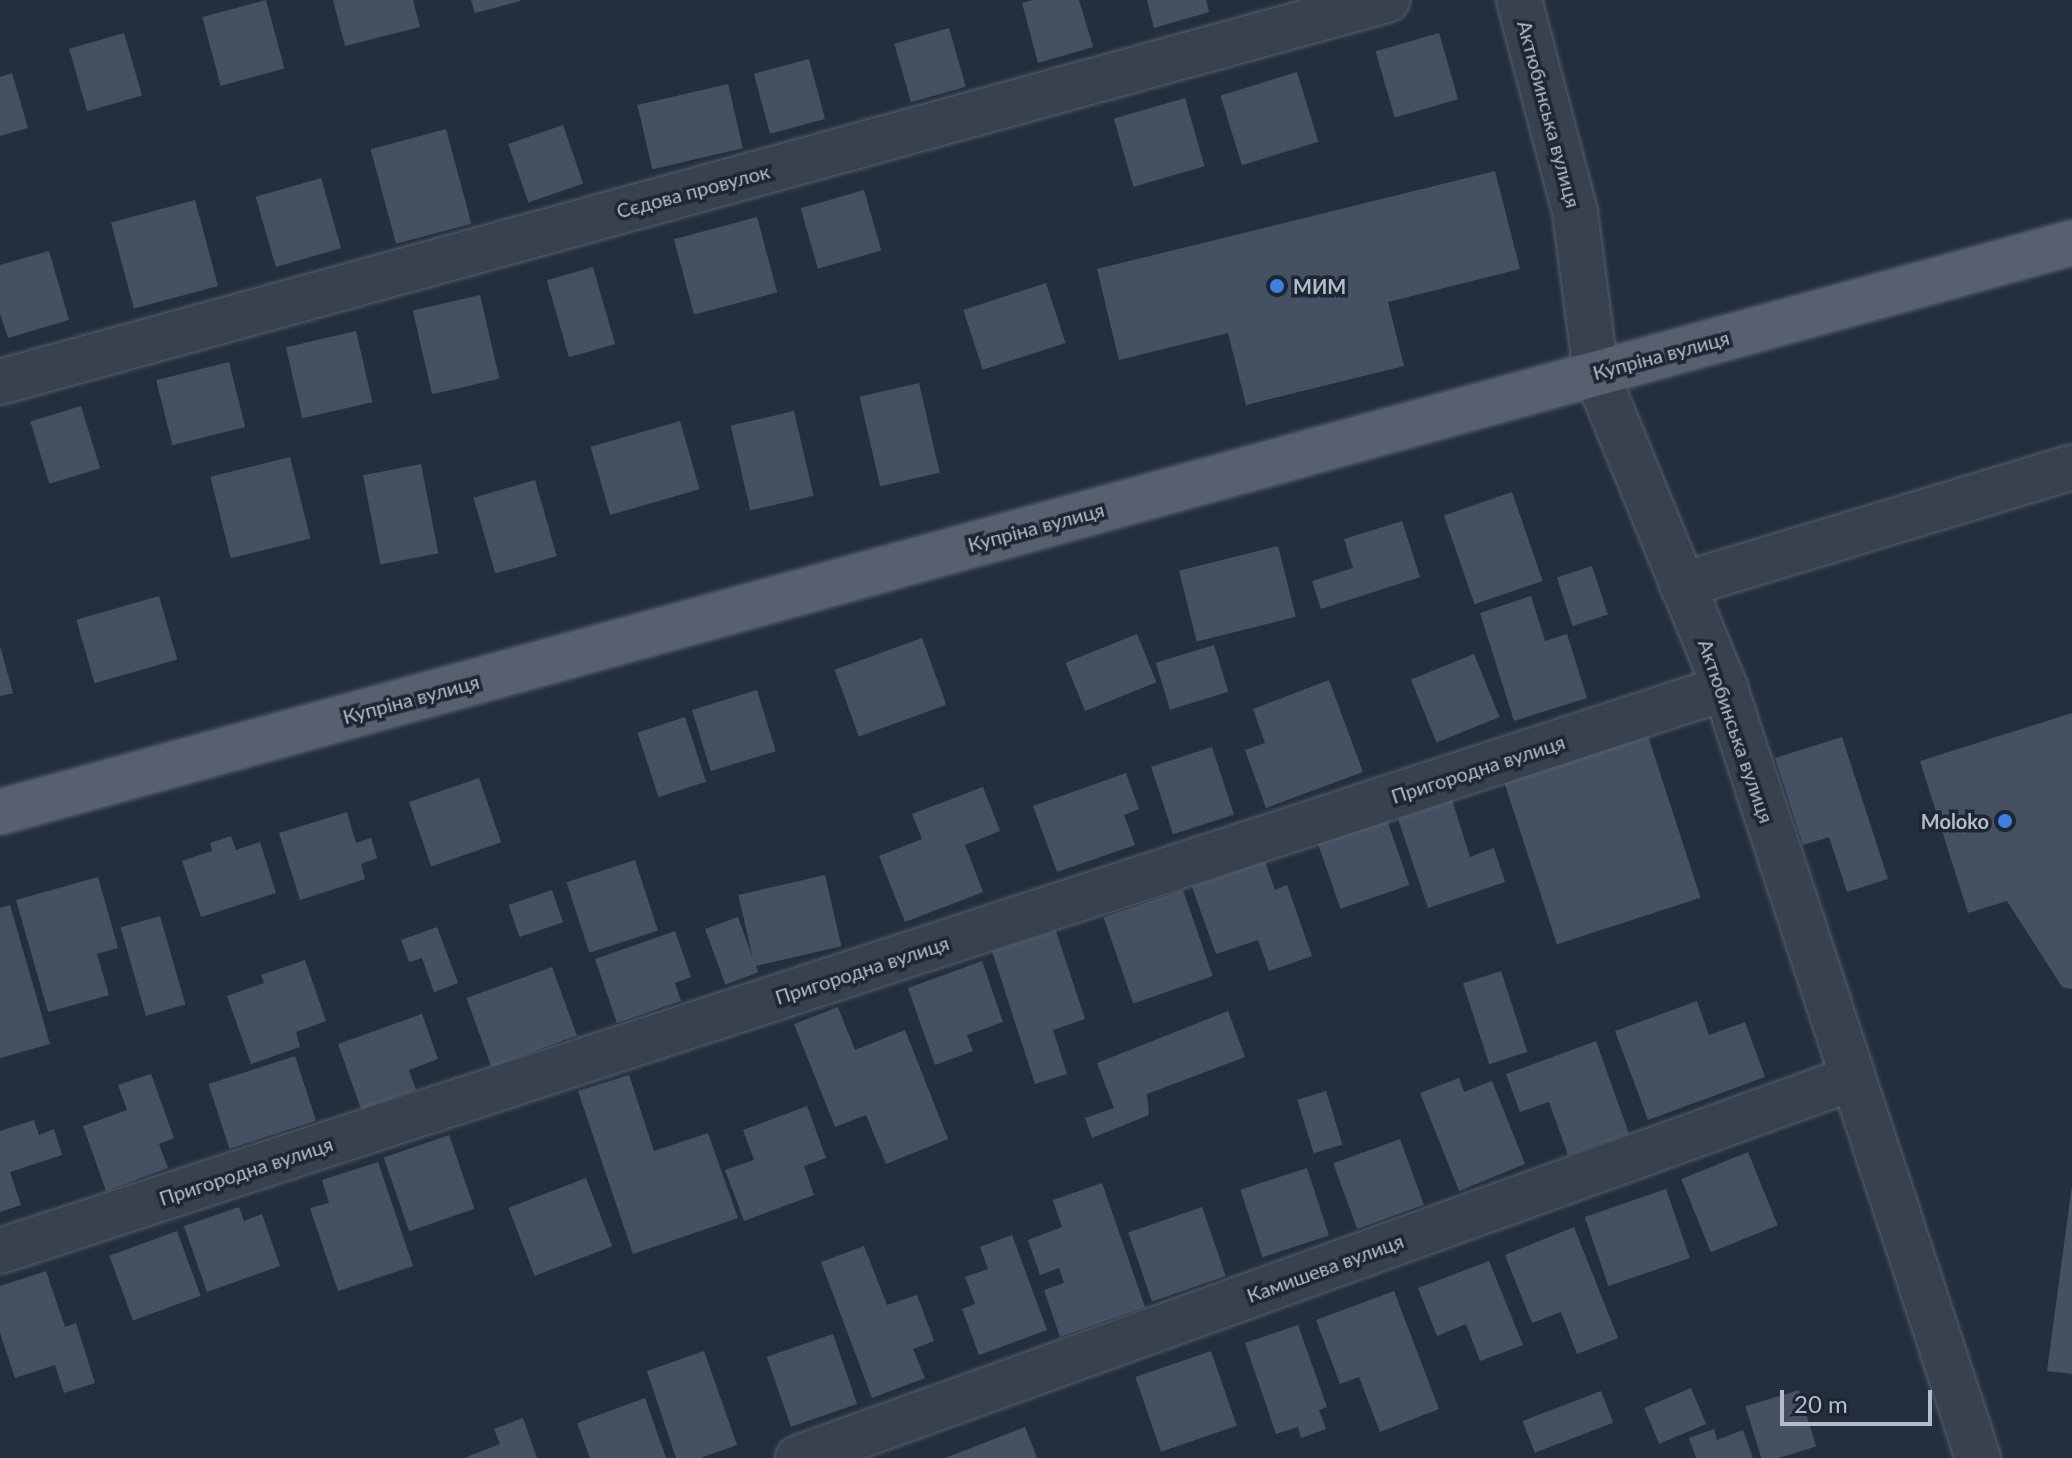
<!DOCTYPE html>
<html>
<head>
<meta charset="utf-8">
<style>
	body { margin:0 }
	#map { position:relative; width:2072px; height:1458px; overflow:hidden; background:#242f3e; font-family:Lato,sans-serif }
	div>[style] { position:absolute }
	.building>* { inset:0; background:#455162; transform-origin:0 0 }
	.roads { filter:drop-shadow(0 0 2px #565f6c) drop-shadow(0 0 2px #565f6c) }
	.minor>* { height:44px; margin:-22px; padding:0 22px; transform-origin:22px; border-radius:22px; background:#38414e }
	.major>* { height:44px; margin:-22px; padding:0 22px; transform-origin:22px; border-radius:22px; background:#56606e }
	.dots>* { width:22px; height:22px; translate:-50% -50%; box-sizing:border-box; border:4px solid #1d2633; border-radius:50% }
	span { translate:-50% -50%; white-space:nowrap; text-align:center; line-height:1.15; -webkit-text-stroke:7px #1d2633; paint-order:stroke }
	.street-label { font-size:20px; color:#b4bcc9 }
	.poi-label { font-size:20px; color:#b4bcc9; font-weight:700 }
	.left { translate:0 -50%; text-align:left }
	.right { translate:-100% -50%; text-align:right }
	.scale { position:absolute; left:1780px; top:1390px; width:152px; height:36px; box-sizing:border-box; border:4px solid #b4bcc9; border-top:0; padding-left:10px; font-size:24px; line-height:28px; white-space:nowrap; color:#b4bcc9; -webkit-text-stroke:6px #1d2633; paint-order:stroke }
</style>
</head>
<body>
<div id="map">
	<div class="building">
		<div style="left:266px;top:0;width:71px;height:66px;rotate:75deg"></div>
		<div style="clip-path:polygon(333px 0,413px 0,420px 27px,345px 46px)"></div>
		<div style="clip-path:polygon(471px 0,520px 0,520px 1px,475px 13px)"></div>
		<div style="clip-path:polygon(1033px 0,1079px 0,1093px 47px,1038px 63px,1022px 3px)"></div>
		<div style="clip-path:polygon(1147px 0,1206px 0,1209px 12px,1154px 28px)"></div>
		<div style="left:949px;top:28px;width:61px;height:57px;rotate:74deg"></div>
		<div style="left:124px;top:33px;width:65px;height:57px;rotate:74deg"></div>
		<div style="left:1439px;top:33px;width:69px;height:66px;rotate:74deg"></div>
		<div style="left:809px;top:59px;width:62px;height:57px;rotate:75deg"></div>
		<div style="left:1297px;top:72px;width:73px;height:80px;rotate:73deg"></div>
		<div style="clip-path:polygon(12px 73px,28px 128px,0 136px,0 77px)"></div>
		<div style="left:728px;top:84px;width:66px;height:93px;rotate:77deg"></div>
		<div style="left:1185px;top:98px;width:71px;height:74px;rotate:74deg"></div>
		<div style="left:563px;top:125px;width:62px;height:58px;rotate:71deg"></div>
		<div style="left:446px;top:129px;width:98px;height:78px;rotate:75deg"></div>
		<div style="clip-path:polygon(1495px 171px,1520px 269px,1388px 302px,1404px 366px,1246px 405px,1228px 333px,1119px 360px,1097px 269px)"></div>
		<div style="left:321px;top:178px;width:73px;height:68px;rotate:74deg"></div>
		<div style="left:864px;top:190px;width:63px;height:66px;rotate:74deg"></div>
		<div style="left:195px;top:200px;width:89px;height:87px;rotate:75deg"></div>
		<div style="left:757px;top:217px;width:78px;height:86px;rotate:75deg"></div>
		<div style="clip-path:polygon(49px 251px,69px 320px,8px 338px,0 313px,0 265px)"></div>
		<div style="left:593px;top:267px;width:80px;height:48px;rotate:74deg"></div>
		<div style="left:1046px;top:283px;width:63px;height:87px;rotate:72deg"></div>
		<div style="left:480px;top:295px;width:86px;height:69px;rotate:77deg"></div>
		<div style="left:356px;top:331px;width:73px;height:72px;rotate:77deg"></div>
		<div style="left:229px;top:362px;width:67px;height:75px;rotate:76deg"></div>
		<div style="left:919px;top:383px;width:92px;height:61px;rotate:77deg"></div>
		<div style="left:81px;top:406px;width:65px;height:53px;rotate:73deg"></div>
		<div style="left:794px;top:411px;width:87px;height:65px;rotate:77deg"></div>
		<div style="left:680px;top:421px;width:71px;height:93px;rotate:74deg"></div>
		<div style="left:290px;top:457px;width:84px;height:82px;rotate:76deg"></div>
		<div style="left:421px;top:464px;width:91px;height:59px;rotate:79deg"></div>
		<div style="left:535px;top:480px;width:79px;height:64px;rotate:74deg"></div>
		<div style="left:1512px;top:492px;width:94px;height:72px;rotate:71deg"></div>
		<div style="clip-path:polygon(1402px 521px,1420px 577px,1321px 609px,1312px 581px,1353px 568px,1344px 539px)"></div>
		<div style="left:1278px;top:546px;width:73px;height:102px;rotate:76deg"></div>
		<div style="left:1592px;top:566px;width:51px;height:37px;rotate:72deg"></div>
		<div style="left:159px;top:596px;width:66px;height:86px;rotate:74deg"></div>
		<div style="clip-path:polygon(1531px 596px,1545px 641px,1567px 634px,1587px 698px,1514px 721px,1480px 613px)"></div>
		<div style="left:1137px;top:634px;width:52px;height:77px;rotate:68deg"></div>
		<div style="left:922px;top:638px;width:71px;height:93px;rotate:70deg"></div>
		<div style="left:1214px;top:645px;width:49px;height:61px;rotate:73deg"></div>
		<div style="clip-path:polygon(0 646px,13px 693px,0 696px)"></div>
		<div style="left:1474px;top:654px;width:68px;height:68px;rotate:68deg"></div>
		<div style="clip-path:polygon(1329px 680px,1363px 772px,1266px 808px,1245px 750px,1265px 743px,1253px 709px)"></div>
		<div style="left:757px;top:690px;width:64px;height:68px;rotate:73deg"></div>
		<div style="clip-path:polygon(2072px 713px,2072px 989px,2062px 987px,2007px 901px,1968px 913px,1920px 761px)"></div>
		<div style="left:685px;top:717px;width:68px;height:50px;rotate:72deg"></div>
		<div style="left:1648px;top:736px;width:170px;height:151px;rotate:72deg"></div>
		<div style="clip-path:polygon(1842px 737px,1888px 879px,1847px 892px,1829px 837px,1803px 845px,1775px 758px)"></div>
		<div style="left:1212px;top:747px;width:71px;height:64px;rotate:72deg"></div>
		<div style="clip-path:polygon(1126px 773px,1139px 809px,1124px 815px,1135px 845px,1057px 872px,1033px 806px)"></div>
		<div style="left:479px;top:778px;width:68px;height:74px;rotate:71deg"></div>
		<div style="clip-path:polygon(983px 787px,1000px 831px,965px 845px,983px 892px,905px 922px,879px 856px,922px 839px,912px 814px)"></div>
		<div style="clip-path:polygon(1452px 800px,1470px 857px,1494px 848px,1505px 882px,1428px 908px,1398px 819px)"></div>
		<div style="clip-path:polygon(347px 812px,356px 843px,371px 838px,377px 858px,361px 864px,365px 879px,300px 900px,279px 833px)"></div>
		<div style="left:1386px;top:817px;width:72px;height:73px;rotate:71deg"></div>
		<div style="clip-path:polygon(231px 836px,236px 850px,260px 842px,276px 893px,201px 917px,182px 861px,212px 851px,210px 843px)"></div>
		<div style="left:635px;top:860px;width:74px;height:72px;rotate:72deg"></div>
		<div style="clip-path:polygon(1265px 861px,1275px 890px,1287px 885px,1312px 956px,1269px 971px,1258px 940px,1216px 954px,1192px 887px)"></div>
		<div style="left:825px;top:875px;width:73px;height:89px;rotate:77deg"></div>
		<div style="clip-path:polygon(98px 877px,118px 948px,97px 954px,109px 995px,48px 1012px,16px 900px)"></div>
		<div style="left:552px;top:890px;width:34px;height:46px;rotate:71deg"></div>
		<div style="left:1183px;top:890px;width:91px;height:84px;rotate:71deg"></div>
		<div style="clip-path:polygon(10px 905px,50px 1044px,0 1058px,0 908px)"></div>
		<div style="left:160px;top:916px;width:92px;height:41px;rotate:74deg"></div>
		<div style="left:738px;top:917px;width:59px;height:35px;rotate:70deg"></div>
		<div style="clip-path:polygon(437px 927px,458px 983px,434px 992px,422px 958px,409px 962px,401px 940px)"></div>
		<div style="clip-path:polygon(675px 931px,691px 977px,675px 983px,681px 1001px,617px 1023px,595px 959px)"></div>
		<div style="clip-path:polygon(1056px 931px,1085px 1019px,1053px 1030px,1067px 1074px,1035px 1084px,992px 951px)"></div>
		<div style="clip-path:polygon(305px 960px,326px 1021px,296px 1032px,300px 1047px,251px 1064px,227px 996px,264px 983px,261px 975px)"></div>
		<div style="clip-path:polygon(982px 961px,1003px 1022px,967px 1035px,973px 1051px,935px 1065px,908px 988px)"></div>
		<div style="left:552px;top:967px;width:73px;height:91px;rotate:70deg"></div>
		<div style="left:1501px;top:971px;width:85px;height:40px;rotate:72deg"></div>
		<div style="clip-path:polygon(1697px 1001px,1709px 1035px,1745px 1022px,1765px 1077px,1648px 1120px,1615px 1031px)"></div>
		<div style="clip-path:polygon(838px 1007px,855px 1050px,905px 1030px,948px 1139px,886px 1164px,866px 1115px,835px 1127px,794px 1024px)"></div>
		<div style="clip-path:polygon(1228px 1011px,1245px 1057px,1147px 1094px,1149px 1115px,1092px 1138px,1085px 1118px,1114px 1108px,1097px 1063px)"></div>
		<div style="clip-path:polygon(422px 1014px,438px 1059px,409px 1070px,416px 1090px,361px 1109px,338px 1044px)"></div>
		<div style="clip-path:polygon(1596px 1041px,1629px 1134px,1568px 1155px,1549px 1102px,1520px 1112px,1506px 1074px)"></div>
		<div style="left:295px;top:1056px;width:68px;height:91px;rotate:72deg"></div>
		<div style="clip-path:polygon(151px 1074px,174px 1138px,159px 1144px,168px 1168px,106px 1191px,83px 1126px,127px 1110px,118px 1085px)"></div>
		<div style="clip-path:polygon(629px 1075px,654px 1151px,708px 1133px,738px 1218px,633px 1254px,578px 1091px)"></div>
		<div style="clip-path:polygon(1459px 1078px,1464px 1092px,1492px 1081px,1525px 1164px,1459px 1191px,1420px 1093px)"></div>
		<div style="left:1326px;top:1091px;width:56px;height:30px;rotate:73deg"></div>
		<div style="clip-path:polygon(807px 1106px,826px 1158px,804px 1166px,814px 1195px,744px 1221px,725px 1170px,754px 1160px,743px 1130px)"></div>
		<div style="clip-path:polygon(34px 1120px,39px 1135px,54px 1129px,62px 1155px,10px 1172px,21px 1205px,0 1212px,0 1131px)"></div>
		<div style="left:449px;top:1135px;width:78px;height:69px;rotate:71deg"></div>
		<div style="left:1400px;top:1139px;width:70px;height:71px;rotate:70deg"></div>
		<div style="left:1748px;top:1152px;width:79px;height:72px;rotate:68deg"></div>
		<div style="clip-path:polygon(378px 1162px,413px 1266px,338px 1291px,310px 1208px,329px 1203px,322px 1180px)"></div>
		<div style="left:1307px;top:1168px;width:71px;height:70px;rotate:72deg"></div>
		<div style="left:586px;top:1178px;width:73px;height:83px;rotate:69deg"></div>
		<div style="clip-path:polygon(1102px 1183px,1145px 1307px,1060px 1337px,1044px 1290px,1064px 1283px,1059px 1268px,1040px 1275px,1028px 1240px,1062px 1227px,1053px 1200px)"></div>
		<div style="clip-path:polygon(2072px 1185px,2072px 1374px,2047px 1371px)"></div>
		<div style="left:1666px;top:1189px;width:73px;height:86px;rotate:71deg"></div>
		<div style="clip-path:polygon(239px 1207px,244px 1221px,262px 1214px,280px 1266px,207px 1292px,184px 1226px)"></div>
		<div style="left:1202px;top:1207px;width:73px;height:78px;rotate:71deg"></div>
		<div style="clip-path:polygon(1574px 1227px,1618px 1338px,1577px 1354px,1561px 1312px,1532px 1323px,1505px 1255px)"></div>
		<div style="left:177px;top:1231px;width:69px;height:72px;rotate:70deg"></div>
		<div style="clip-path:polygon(1012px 1235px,1047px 1330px,979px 1355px,962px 1309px,975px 1304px,965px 1277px,988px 1269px,980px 1247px)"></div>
		<div style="clip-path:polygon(864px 1246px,887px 1305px,917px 1295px,934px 1341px,913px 1349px,925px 1378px,872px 1398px,821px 1262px)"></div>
		<div style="clip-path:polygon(1489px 1261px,1523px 1345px,1480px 1361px,1466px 1324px,1437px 1336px,1418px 1288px)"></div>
		<div style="clip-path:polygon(46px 1271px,65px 1327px,76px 1323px,95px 1383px,64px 1393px,55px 1365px,15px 1378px,0 1333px,0 1286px)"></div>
		<div style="clip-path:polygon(1394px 1291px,1439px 1409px,1380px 1432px,1359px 1377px,1340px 1384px,1316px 1320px)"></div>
		<div style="clip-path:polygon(1298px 1325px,1327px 1407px,1319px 1410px,1326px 1429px,1301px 1438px,1298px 1427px,1276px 1434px,1245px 1343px)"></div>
		<div style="left:833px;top:1334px;width:74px;height:70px;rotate:71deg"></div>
		<div style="clip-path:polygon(704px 1351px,737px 1445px,700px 1458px,676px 1458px,647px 1371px)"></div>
		<div style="left:1211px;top:1351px;width:79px;height:80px;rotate:71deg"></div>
		<div style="left:1691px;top:1388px;width:39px;height:51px;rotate:67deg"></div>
		<div style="left:1799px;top:1390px;width:59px;height:56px;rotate:73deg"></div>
		<div style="left:1601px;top:1391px;width:34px;height:84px;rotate:69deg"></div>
		<div style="clip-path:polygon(645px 1398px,666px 1458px,590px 1458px,577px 1423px)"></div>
		<div style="clip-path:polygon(523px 1418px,537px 1458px,464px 1458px,500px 1444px,494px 1429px)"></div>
		<div style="clip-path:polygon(1025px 1427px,1037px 1458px,945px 1458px)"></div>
		<div style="clip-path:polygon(1714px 1429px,1717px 1440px,1743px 1430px,1753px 1458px,1696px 1458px,1689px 1438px)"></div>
	</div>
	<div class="roads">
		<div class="minor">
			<div style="left:1519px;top:0;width:219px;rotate:75.2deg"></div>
			<div style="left:1575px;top:212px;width:162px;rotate:82.6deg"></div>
			<div style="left:1596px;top:373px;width:340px;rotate:67.7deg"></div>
			<div style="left:1725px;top:688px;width:810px;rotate:71.81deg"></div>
			<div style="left:0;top:382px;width:1439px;rotate:-15.4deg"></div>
			<div style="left:1682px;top:585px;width:407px;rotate:-16.8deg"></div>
			<div style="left:0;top:1251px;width:1815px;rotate:-18.08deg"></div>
			<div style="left:798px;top:1458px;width:1121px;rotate:-19.81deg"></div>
		</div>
		<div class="major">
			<div style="left:0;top:812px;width:2149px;rotate:-15.36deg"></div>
		</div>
	</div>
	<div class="dots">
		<div style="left:1277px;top:286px;background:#3f7fe0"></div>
		<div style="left:2005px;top:821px;background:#3f7fe0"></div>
	</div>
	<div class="street-label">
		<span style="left:1549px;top:114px;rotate:75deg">Актюбинська вулиця</span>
		<span style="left:693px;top:191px;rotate:-15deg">Сєдова провулок</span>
		<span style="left:1661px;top:355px;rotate:-15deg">Купріна вулиця</span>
		<span style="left:1036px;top:527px;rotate:-15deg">Купріна вулиця</span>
		<span style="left:411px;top:699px;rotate:-15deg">Купріна вулиця</span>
		<span style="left:1736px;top:731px;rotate:71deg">Актюбинська вулиця</span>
		<span style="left:1478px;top:769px;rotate:-18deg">Пригородна вулиця</span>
		<span style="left:862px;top:970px;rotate:-18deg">Пригородна вулиця</span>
		<span style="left:246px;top:1171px;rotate:-18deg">Пригородна вулиця</span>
		<span style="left:1325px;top:1268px;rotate:-20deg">Камишева вулиця</span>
	</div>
	<div class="poi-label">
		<span class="left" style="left:1293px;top:286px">МИМ</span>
		<span class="right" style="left:1989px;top:821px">Moloko</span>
	</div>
	<div class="scale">20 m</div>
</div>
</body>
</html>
